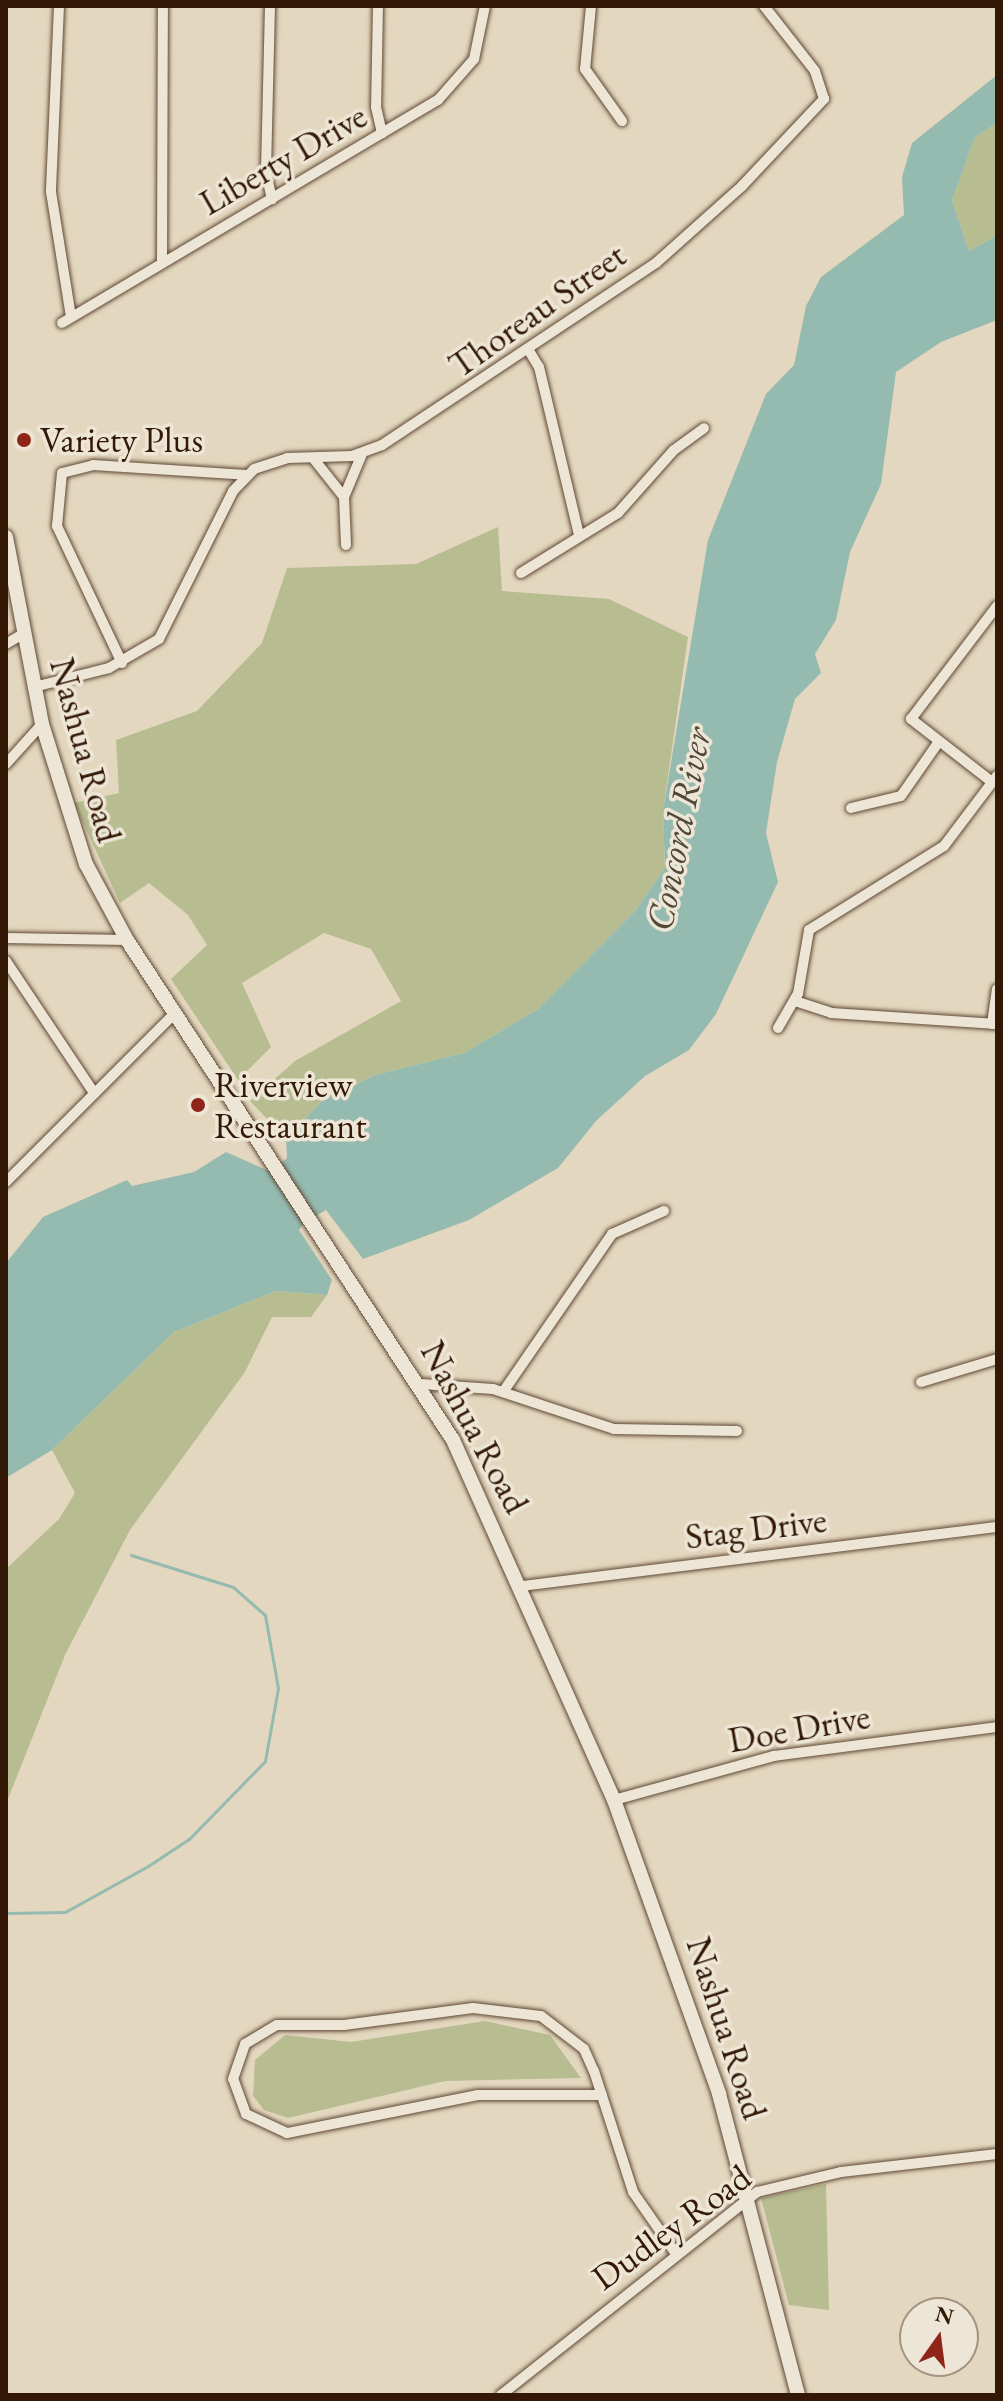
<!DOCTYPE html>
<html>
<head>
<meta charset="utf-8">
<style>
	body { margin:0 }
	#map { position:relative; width:1003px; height:2401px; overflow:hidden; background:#e4d7bf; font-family:"EB Garamond",serif }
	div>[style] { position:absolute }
	.green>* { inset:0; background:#b7bd90 }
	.water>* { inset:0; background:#95bab0 }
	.stream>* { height:3px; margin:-1.5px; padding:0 1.5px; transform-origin:1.5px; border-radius:1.5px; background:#95bab0 }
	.roads { filter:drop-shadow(0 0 2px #5f4834) drop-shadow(0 0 2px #5f4834) }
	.street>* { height:10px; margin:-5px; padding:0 5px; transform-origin:5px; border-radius:5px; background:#ede5d5 }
	.secondary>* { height:14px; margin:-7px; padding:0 7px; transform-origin:7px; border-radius:7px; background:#ede5d5 }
	.dots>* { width:22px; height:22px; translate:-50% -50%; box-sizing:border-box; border:4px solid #ede5d5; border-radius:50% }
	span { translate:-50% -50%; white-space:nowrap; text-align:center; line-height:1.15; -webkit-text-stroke:7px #ede5d5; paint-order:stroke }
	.street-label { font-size:36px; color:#331905 }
	.poi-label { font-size:36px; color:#331905 }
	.left { translate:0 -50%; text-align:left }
	.water-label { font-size:38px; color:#504938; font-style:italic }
	.frame { position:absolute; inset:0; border:8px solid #331905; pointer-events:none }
	.north { position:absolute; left:899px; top:2297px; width:80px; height:80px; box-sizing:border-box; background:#ede5d5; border:2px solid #a39382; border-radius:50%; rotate:14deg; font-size:22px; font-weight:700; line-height:32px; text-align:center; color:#331905 }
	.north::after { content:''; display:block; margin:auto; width:28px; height:36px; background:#8f2418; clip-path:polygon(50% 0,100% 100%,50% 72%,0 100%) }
</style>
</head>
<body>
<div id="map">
	<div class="green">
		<div style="clip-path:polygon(997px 123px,997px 235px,969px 251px,952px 200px,975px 137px)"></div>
		<div style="clip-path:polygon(498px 527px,502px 591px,609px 599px,688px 637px,663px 811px,665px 868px,635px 911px,538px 1009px,464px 1053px,375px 1075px,321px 1102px,286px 1139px,250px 1101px,295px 1061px,401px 1001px,371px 949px,324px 933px,242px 983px,271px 1047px,238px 1080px,171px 979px,207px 945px,188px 915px,149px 883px,120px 903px,74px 803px,119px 793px,116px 740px,197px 711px,262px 643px,287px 568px,416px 564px)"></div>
		<div style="clip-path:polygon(276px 1291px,327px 1295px,311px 1317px,272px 1317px,245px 1372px,130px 1530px,65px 1655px,6px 1804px,6px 1569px,59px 1519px,75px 1493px,52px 1450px,174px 1332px)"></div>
		<div style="clip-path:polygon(485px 2021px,550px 2035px,581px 2078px,445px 2081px,288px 2118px,264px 2110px,253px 2096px,255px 2060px,285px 2035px,351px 2042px)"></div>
		<div style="clip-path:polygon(826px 2184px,829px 2310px,789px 2305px,761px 2198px)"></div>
	</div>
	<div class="water">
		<div style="clip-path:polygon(997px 75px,997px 123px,975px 137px,952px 200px,969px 251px,997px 235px,997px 320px,941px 342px,896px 372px,881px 484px,850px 552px,836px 620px,815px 654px,821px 673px,795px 699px,777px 762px,766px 833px,778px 882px,716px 1014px,689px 1050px,645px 1076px,596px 1121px,558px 1168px,469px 1220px,363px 1259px,326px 1210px,304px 1223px,299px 1230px,332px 1280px,327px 1295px,276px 1291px,174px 1332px,52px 1450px,6px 1478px,6px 1263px,43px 1217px,127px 1180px,132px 1186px,194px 1172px,226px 1152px,271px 1172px,287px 1158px,286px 1139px,321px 1102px,375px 1075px,464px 1053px,538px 1009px,635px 911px,665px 868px,663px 811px,708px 540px,766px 394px,794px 365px,806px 306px,821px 277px,904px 215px,902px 177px,912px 143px)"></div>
	</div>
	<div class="stream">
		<div style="left:6px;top:1913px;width:59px;rotate:-1deg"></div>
		<div style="left:65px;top:1912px;width:95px;rotate:-29deg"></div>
		<div style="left:148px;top:1866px;width:49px;rotate:-33.4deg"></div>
		<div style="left:189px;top:1839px;width:109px;rotate:-45.7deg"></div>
		<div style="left:265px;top:1761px;width:74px;rotate:-79.9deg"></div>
		<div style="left:278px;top:1688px;width:74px;rotate:-100.1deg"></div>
		<div style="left:265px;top:1615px;width:43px;rotate:-138.8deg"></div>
		<div style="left:233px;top:1587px;width:107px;rotate:-162.6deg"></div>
	</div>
	<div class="roads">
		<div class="street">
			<div style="left:59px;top:6px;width:186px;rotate:92.5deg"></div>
			<div style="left:51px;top:192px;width:127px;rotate:80.9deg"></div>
			<div style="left:270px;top:6px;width:167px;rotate:91.4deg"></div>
			<div style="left:266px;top:173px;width:27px;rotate:77deg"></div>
			<div style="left:378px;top:6px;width:101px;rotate:91.1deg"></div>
			<div style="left:376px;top:107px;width:27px;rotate:77deg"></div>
			<div style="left:591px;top:6px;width:63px;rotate:95.4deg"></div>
			<div style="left:585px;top:69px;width:64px;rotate:54.6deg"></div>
			<div style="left:162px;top:262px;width:256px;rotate:-89.8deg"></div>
			<div style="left:62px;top:323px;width:437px;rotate:-30.7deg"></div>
			<div style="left:438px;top:100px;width:55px;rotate:-48.7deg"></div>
			<div style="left:474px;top:59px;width:54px;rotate:-78.3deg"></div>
			<div style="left:528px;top:349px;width:21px;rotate:59deg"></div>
			<div style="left:539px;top:367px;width:173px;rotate:76.6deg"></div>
			<div style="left:313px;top:458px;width:50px;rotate:51.5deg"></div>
			<div style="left:344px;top:497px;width:48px;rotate:87.6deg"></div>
			<div style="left:344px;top:497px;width:47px;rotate:-67.3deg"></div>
			<div style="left:521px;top:573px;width:114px;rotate:-31.7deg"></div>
			<div style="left:618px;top:513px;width:84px;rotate:-48.4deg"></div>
			<div style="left:674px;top:450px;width:37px;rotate:-36deg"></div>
			<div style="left:6px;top:644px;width:21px;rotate:-31deg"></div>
			<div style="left:122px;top:663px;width:152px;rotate:-115.4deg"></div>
			<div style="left:57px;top:526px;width:53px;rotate:-84.6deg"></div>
			<div style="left:62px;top:473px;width:32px;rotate:-14deg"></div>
			<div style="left:93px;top:465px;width:153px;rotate:3.7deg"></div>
			<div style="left:34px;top:687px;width:77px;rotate:-14.2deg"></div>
			<div style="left:109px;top:668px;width:58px;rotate:-30.1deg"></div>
			<div style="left:159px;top:639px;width:165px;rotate:-63.4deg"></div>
			<div style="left:233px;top:491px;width:30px;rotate:-46deg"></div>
			<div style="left:254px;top:469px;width:35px;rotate:-18deg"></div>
			<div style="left:287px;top:458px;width:65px;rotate:-1.8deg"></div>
			<div style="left:352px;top:456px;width:32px;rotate:-20deg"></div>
			<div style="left:382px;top:445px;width:329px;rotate:-33.6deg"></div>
			<div style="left:656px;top:263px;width:115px;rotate:-41.8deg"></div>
			<div style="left:742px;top:186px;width:120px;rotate:-46.7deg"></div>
			<div style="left:824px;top:99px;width:29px;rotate:-108deg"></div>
			<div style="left:815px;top:71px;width:83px;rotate:-128.1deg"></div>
			<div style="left:6px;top:764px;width:54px;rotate:-48deg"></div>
			<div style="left:992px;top:782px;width:103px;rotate:-142.1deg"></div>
			<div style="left:911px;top:719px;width:142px;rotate:-52.7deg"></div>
			<div style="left:851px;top:808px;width:51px;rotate:-13.5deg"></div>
			<div style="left:901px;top:796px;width:65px;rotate:-55.1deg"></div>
			<div style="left:6px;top:938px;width:121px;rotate:0.9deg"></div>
			<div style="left:6px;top:961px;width:159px;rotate:56.3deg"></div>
			<div style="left:795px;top:1001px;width:38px;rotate:18deg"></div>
			<div style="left:831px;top:1013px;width:166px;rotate:3.8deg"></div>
			<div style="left:992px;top:1024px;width:35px;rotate:-82deg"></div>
			<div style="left:778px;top:1028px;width:39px;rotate:-60deg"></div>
			<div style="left:798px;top:994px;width:65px;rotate:-80.2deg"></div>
			<div style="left:809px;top:930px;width:159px;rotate:-31.9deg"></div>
			<div style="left:944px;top:846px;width:88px;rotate:-52.9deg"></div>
			<div style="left:6px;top:1182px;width:239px;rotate:-45deg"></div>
			<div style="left:921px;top:1382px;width:79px;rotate:-16.8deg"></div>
			<div style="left:421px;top:1384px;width:72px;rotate:4deg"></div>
			<div style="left:493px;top:1389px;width:127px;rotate:18.3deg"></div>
			<div style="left:614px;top:1429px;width:123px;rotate:0.9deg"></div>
			<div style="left:503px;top:1392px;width:192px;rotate:-55.4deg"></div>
			<div style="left:612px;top:1234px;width:57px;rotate:-23.9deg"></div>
			<div style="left:522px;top:1586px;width:479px;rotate:-7.1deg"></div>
			<div style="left:614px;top:1800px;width:166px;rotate:-15.4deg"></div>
			<div style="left:774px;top:1756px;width:225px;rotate:-7.4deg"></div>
			<div style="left:602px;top:2095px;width:124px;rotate:180deg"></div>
			<div style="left:478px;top:2095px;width:195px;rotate:168.7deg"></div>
			<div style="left:287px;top:2133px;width:45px;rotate:-155.1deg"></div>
			<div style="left:246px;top:2114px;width:37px;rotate:-110deg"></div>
			<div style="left:233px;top:2079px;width:37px;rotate:-71deg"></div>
			<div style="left:245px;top:2044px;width:37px;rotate:-31deg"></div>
			<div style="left:277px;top:2025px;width:67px"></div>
			<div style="left:344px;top:2025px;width:130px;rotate:-7.5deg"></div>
			<div style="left:473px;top:2008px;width:68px;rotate:6.7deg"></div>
			<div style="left:541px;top:2016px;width:54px;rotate:37.5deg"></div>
			<div style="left:584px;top:2049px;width:24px;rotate:66deg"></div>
			<div style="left:594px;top:2071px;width:127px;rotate:72.1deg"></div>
			<div style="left:633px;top:2192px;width:72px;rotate:55.2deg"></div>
			<div style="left:501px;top:2395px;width:327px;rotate:-38.4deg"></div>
			<div style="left:757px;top:2192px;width:86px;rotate:-13.4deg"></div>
			<div style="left:841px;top:2172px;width:157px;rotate:-6.6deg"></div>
		</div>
		<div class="secondary">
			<div style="left:6px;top:537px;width:190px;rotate:79.1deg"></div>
			<div style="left:42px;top:724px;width:147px;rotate:72.6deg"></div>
			<div style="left:86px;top:864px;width:86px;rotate:61.7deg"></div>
			<div style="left:127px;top:940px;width:597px;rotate:56.9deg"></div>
			<div style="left:453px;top:1440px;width:394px;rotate:65.9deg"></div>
			<div style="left:614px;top:1800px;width:312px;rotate:70.3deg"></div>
			<div style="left:719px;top:2094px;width:311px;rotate:75.3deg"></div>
		</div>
	</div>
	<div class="dots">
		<div style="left:24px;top:440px;background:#8f2418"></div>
		<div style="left:198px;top:1105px;background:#8f2418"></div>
	</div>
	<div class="street-label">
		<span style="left:283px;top:159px;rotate:-30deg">Liberty Drive</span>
		<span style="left:537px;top:310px;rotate:-35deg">Thoreau Street</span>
		<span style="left:86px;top:750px;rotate:75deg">Nashua Road</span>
		<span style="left:475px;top:1427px;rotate:62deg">Nashua Road</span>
		<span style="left:756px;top:1528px;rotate:-7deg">Stag Drive</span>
		<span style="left:799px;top:1728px;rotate:-10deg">Doe Drive</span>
		<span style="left:727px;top:2028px;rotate:72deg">Nashua Road</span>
		<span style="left:671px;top:2227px;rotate:-36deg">Dudley Road</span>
	</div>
	<div class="poi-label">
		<span class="left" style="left:40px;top:440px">Variety Plus</span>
		<span class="left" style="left:214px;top:1105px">Riverview<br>Restaurant</span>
	</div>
	<div class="water-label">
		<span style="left:678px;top:829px;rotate:-79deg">Concord River</span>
	</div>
	<div class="frame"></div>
	<div class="north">N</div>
</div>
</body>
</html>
